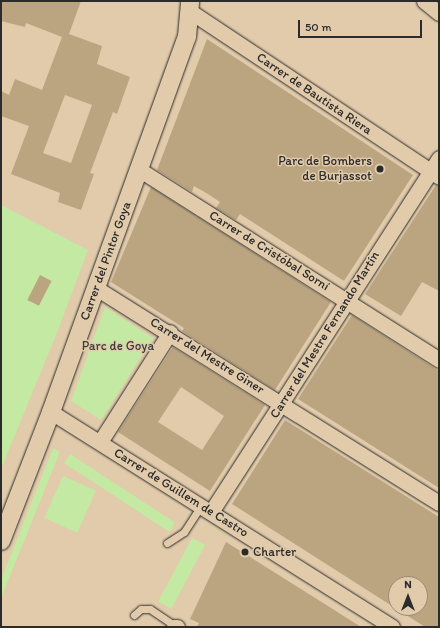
<!DOCTYPE html>
<html>
<head>
<meta charset="utf-8">
<style>
	body { margin:0 }
	#map { position:relative; width:440px; height:628px; overflow:hidden; background:#e1cbab; font-family:Itim,sans-serif }
	div>[style] { position:absolute }
	.green>* { inset:0; background:#c4e9a3; transform-origin:0 0 }
	.building>* { inset:0; background:#bba581; transform-origin:0 0 }
	.roads { filter:drop-shadow(0 0 1px #2b2b2b) drop-shadow(0 0 1px #2b2b2b) }
	.service>* { height:7px; margin:-3.5px; padding:0 3.5px; transform-origin:3.5px; border-radius:3.5px; background:#e1cbab }
	.minor>* { height:15px; margin:-7.5px; padding:0 7.5px; transform-origin:7.5px; border-radius:7.5px; background:#e1cbab }
	.tertiary>* { height:18px; margin:-9px; padding:0 9px; transform-origin:9px; border-radius:9px; background:#e1cbab }
	.dots>* { width:11px; height:11px; translate:-50% -50%; box-sizing:border-box; border:2px solid #e1cbab; border-radius:50% }
	span { translate:-50% -50%; white-space:nowrap; text-align:center; line-height:1.15; -webkit-text-stroke:3px #e1cbab; paint-order:stroke }
	.street-label { font-size:13px; color:#2b2b2b }
	.poi-label { font-size:13px; color:#2b2b2b }
	.right { translate:-100% -50%; text-align:right }
	.left { translate:0 -50%; text-align:left }
	.park-label { font-size:13px; color:#3a3e37 }
	.frame { position:absolute; inset:0; border:2px solid #2b2b2b; pointer-events:none }
	.north { position:absolute; left:388px; top:576px; width:40px; height:40px; box-sizing:border-box; background:#e1cbab; border:1px solid #988b78; border-radius:50%; rotate:0deg; font-size:11px; font-weight:700; line-height:16px; text-align:center; color:#2b2b2b }
	.north::after { content:''; display:block; margin:auto; width:14px; height:18px; background:#2b2b2b; clip-path:polygon(50% 0,100% 100%,50% 72%,0 100%) }
	.scale { position:absolute; left:298px; top:20px; width:124px; height:18px; box-sizing:border-box; border:2px solid #2b2b2b; border-top:0; padding-left:5px; font-size:12px; line-height:14px; white-space:nowrap; color:#2b2b2b; -webkit-text-stroke:3px #e1cbab; paint-order:stroke }
</style>
</head>
<body>
<div id="map">
	<div class="green">
		<div style="clip-path:polygon(1px 205px,88px 250px,58px 330px,1px 469px)"></div>
		<div style="clip-path:polygon(105px 307px,153px 338px,101px 420px,71px 401px)"></div>
		<div style="clip-path:polygon(53px 448px,60px 452px,1px 598px,1px 580px)"></div>
		<div style="clip-path:polygon(70px 454px,174px 522px,172px 530px,168px 531px,64px 463px)"></div>
		<div style="left:63px;top:476px;width:36px;height:46px;rotate:24deg"></div>
		<div style="left:192px;top:538px;width:15px;height:72px;rotate:28deg"></div>
	</div>
	<div class="building">
		<div style="clip-path:polygon(evenodd,1px 1px,81px 1px,69px 34px,102px 46px,97px 64px,130px 77px,117px 114px,113px 112px,90px 173px,94px 174px,81px 210px,58px 202px,60px 193px,11px 174px,29px 126px,1px 116px,1px 91px,9px 95px,15px 79px,42px 90px,62px 37px,26px 23px,25px 27px,1px 21px,1px 1px,65px 95px,92px 105px,71px 163px,43px 153px,65px 95px)"></div>
		<div style="clip-path:polygon(207px 39px,413px 175px,344px 281px,240px 214px,236px 220px,216px 208px,220px 202px,208px 194px,194px 186px,192px 192px,157px 170px)"></div>
		<div style="clip-path:polygon(436px 185px,439px 186px,439px 291px,422px 282px,401px 316px,365px 294px)"></div>
		<div style="clip-path:polygon(151px 187px,331px 302px,275px 390px,182px 331px,184px 328px,111px 282px)"></div>
		<div style="left:40px;top:275px;width:13px;height:28px;rotate:27deg"></div>
		<div style="clip-path:polygon(352px 315px,439px 371px,439px 488px,298px 399px)"></div>
		<div style="clip-path:polygon(evenodd,173px 347px,265px 405px,210px 491px,118px 432px,173px 347px,181px 387px,224px 416px,202px 450px,158px 422px,181px 387px)"></div>
		<div style="clip-path:polygon(evenodd,285px 420px,439px 517px,439px 627px,425px 627px,232px 504px,285px 420px,396px 584px,420px 584px,420px 608px,396px 608px,396px 584px)"></div>
		<div style="clip-path:polygon(226px 542px,328px 606px,361px 627px,197px 627px,199px 623px,190px 619px)"></div>
	</div>
	<div class="roads">
		<div class="service">
			<div style="left:167px;top:543px;width:20px;rotate:-33deg"></div>
			<div style="left:184px;top:532px;width:31px;rotate:-57deg"></div>
			<div style="left:134px;top:615px;width:9px;rotate:-41deg"></div>
			<div style="left:141px;top:609px;width:9px"></div>
			<div style="left:150px;top:609px;width:30px;rotate:34deg"></div>
		</div>
		<div class="minor">
			<div style="left:424px;top:1px;width:19px;rotate:39deg"></div>
			<div style="left:188px;top:10px;width:301px;rotate:33.6deg"></div>
			<div style="left:140px;top:170px;width:354px;rotate:32.4deg"></div>
			<div style="left:96px;top:288px;width:405px;rotate:32.1deg"></div>
			<div style="left:51px;top:412px;width:403px;rotate:32.2deg"></div>
			<div style="left:100px;top:442px;width:130px;rotate:-57.5deg"></div>
			<div style="left:211px;top:512px;width:421px;rotate:-57.2deg"></div>
			<div style="left:174px;top:627px;width:3px"></div>
		</div>
		<div class="tertiary">
			<div style="left:1px;top:541px;width:138px;rotate:-68.8deg"></div>
			<div style="left:51px;top:412px;width:399px;rotate:-70.1deg"></div>
			<div style="left:187px;top:37px;width:36px;rotate:-85deg"></div>
		</div>
	</div>
	<div class="dots">
		<div style="left:380px;top:169px;background:#2b2b2b"></div>
		<div style="left:245px;top:552px;background:#2b2b2b"></div>
	</div>
	<div class="street-label">
		<span style="left:314px;top:94px;rotate:34deg">Carrer de Bautista Riera</span>
		<span style="left:269px;top:251px;rotate:32deg">Carrer de Cristóbal Sorní</span>
		<span style="left:106px;top:261px;rotate:-70deg">Carrer del Pintor Goya</span>
		<span style="left:325px;top:335px;rotate:-58deg">Carrer del Mestre Fernando Martín</span>
		<span style="left:207px;top:356px;rotate:32deg">Carrer del Mestre Giner</span>
		<span style="left:181px;top:493px;rotate:32deg">Carrer de Guillem de Castro</span>
	</div>
	<div class="poi-label">
		<span class="right" style="left:372px;top:169px">Parc de Bombers<br>de Burjassot</span>
		<span class="left" style="left:253px;top:552px">Charter</span>
	</div>
	<div class="park-label">
		<span style="left:118px;top:346px">Parc de Goya</span>
	</div>
	<div class="frame"></div>
	<div class="north">N</div>
	<div class="scale">50 m</div>
</div>
</body>
</html>
